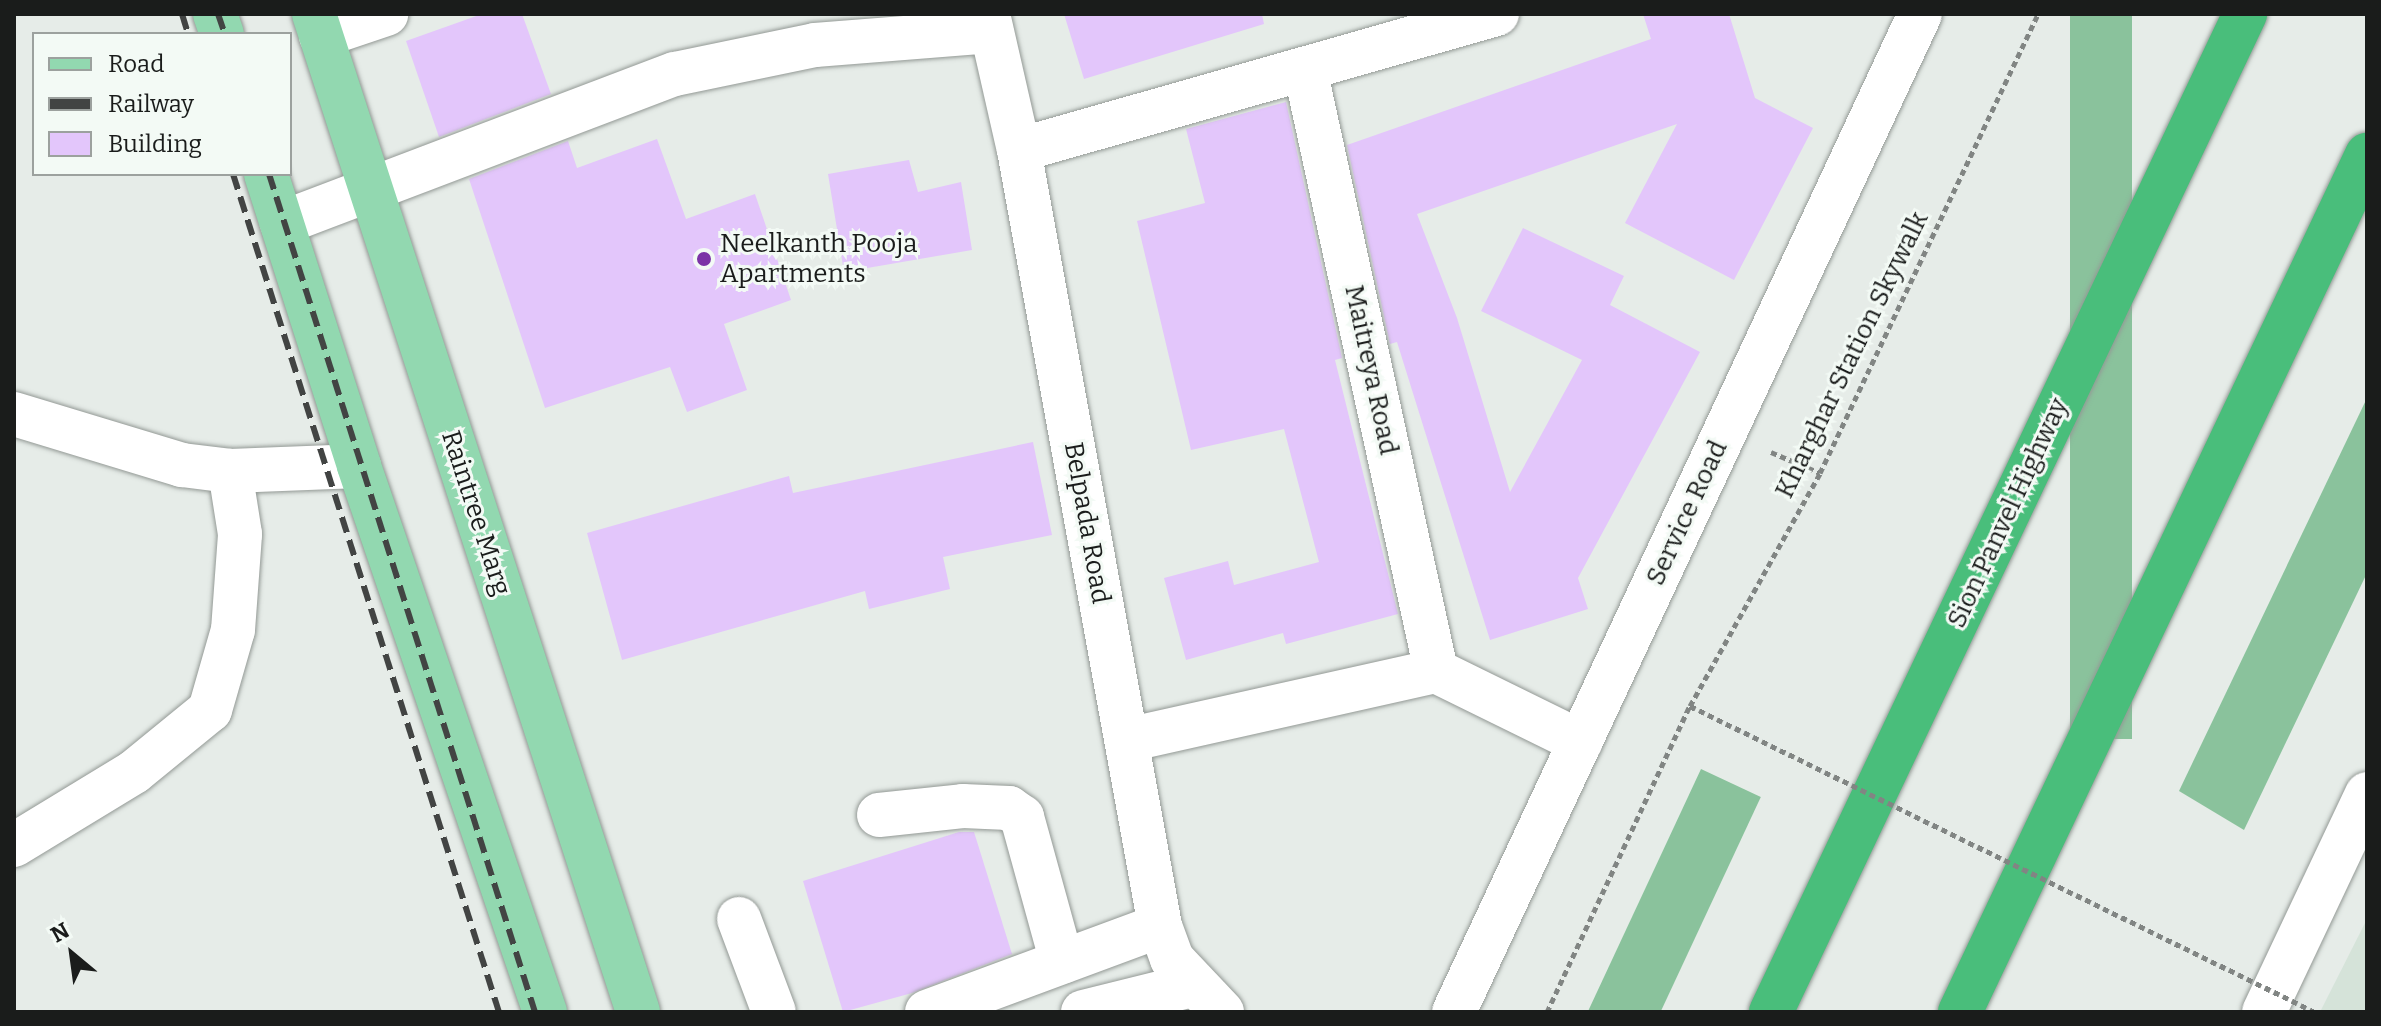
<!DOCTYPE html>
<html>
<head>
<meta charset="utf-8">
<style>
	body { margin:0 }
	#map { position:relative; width:2381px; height:1026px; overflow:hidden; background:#e6ece8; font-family:Bitter,serif }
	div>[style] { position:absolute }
	.built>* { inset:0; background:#d5e3d9 }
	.forest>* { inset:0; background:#8ac29c; transform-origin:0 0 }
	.building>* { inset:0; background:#e3c6fb }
	.path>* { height:5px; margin-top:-2.5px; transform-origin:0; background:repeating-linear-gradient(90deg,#818583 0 6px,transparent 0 10px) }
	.roads { filter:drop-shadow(0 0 2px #939995) drop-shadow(0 0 2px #939995) }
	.minor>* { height:44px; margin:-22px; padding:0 22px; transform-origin:22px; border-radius:22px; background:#fff }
	.major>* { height:44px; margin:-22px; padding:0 22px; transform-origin:22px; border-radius:22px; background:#92d8b0 }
	.highway>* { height:44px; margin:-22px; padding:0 22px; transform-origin:22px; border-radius:22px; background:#49be7b }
	.rail>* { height:6px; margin-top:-3px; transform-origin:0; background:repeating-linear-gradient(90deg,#424443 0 16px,transparent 0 24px) }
	.path-bridge>* { height:5px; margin-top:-2.5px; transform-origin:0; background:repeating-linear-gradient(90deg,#818583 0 6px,transparent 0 10px) }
	.dots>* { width:22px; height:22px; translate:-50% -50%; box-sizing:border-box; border:4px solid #f3faf5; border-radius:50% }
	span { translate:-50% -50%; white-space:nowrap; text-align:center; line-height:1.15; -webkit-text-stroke:6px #f3faf5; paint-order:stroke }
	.poi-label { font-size:26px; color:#1a1c1b }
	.left { translate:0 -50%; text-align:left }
	.street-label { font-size:26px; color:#1a1c1b }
	.frame { position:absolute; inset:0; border:16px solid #1a1c1b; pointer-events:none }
	.legend { position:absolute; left:32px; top:32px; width:260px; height:144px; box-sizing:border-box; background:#f3faf5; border:2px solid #9ca19e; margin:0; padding:10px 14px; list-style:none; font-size:24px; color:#1a1c1b }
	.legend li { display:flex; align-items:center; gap:16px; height:40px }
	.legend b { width:40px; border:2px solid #9ca19e }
	.north { position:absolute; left:32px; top:914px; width:80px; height:80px; -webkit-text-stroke:6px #f3faf5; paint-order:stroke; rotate:331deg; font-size:22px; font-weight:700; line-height:32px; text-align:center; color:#1a1c1b }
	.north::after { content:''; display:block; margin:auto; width:28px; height:36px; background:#1a1c1b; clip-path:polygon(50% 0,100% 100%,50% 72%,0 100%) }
</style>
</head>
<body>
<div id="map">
	<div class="built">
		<div style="clip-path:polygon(2367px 919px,2367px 1012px,2320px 1012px)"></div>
	</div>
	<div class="forest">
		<div style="left:2070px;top:14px;width:62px;height:725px"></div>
		<div style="clip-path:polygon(2367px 398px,2367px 573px,2244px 830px,2179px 791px)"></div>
		<div style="left:1701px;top:769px;width:66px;height:269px;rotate:25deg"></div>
	</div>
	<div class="building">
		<div style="clip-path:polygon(482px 14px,522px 14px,551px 94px,439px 137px,406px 41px)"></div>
		<div style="clip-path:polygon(1064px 14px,1262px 14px,1264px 24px,1084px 79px)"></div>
		<div style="clip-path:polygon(1643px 14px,1729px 14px,1755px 98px,1813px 128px,1734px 280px,1625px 223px,1677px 124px,1417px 214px,1457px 318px,1510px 492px,1582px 360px,1481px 311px,1523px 228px,1624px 276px,1610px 305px,1700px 352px,1578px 578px,1588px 609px,1490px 640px,1397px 342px,1390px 344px,1347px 145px,1651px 39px)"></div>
		<div style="clip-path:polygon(1286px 102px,1342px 358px,1335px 360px,1398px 614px,1286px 644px,1283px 633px,1186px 660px,1164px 578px,1228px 561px,1234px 585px,1319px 562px,1284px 429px,1191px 450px,1137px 221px,1205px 203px,1186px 129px)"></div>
		<div style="clip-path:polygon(657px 139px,686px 219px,755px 194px,791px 300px,724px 324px,747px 390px,687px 412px,670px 367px,545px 408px,469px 179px,568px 141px,577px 168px)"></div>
		<div style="clip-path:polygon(909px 160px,918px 192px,961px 182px,972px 250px,844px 272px,828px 174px)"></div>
		<div style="clip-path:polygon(1033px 442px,1052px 535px,943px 557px,950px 589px,869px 609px,865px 591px,622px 660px,587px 533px,789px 476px,793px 493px)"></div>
		<div style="clip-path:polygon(959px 832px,974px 832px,1012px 954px,912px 993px,843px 1012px,803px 881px)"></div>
	</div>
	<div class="path">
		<div style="left:1771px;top:452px;width:53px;rotate:23.2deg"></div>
		<div style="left:1547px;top:1012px;width:338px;rotate:-65deg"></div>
		<div style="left:1690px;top:706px;width:267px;rotate:-60.8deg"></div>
		<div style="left:1820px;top:473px;width:508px;rotate:-64.59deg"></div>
	</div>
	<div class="roads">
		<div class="minor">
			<div style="left:988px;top:14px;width:139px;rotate:77.2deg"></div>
			<div style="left:1019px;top:150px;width:789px;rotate:79.7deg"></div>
			<div style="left:1160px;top:926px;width:35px;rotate:70deg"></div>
			<div style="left:1172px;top:959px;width:73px;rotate:46.7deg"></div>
			<div style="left:321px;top:36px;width:69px;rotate:-18.7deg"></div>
			<div style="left:1305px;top:69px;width:616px;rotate:77.72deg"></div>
			<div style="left:1019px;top:150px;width:497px;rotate:-15.9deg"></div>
			<div style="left:282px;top:223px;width:420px;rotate:-20.8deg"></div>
			<div style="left:675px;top:74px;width:143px;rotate:-11.7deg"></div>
			<div style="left:815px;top:45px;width:177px;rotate:-4.5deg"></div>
			<div style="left:14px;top:414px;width:176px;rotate:16.9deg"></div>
			<div style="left:182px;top:465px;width:48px;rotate:7.1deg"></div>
			<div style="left:230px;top:471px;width:129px;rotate:-2.2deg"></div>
			<div style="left:1127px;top:740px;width:317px;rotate:-12.6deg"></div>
			<div style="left:1436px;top:671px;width:161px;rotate:26.2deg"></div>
			<div style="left:879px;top:815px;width:84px;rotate:-6.1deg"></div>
			<div style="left:963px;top:806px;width:46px;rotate:2.5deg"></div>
			<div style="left:1009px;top:808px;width:16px;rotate:35deg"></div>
			<div style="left:1022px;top:817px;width:150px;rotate:74.6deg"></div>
			<div style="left:14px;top:845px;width:140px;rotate:-31.3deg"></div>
			<div style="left:134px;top:772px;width:98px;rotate:-39.2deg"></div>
			<div style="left:210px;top:710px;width:83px;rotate:-74deg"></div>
			<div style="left:233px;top:630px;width:96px;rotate:-85.8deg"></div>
			<div style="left:240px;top:534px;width:64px;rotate:-99deg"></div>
			<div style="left:739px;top:919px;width:99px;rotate:69.4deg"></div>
			<div style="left:927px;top:1012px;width:248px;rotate:-20.3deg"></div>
			<div style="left:1083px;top:1012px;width:112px;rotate:-13.9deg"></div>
			<div style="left:1454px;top:1012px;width:1101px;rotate:-64.97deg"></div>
			<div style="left:2264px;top:1012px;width:241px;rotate:-64.7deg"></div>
		</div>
		<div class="major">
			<div style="left:215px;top:14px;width:21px;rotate:71deg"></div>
			<div style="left:314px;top:14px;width:1049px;rotate:72.01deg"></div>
			<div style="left:266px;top:174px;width:306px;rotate:72.3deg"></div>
			<div style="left:359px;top:466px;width:577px;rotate:71.19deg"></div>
		</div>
		<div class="highway">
			<div style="left:1771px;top:1012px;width:1105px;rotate:-64.59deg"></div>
			<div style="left:1960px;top:1012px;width:949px;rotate:-64.6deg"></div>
		</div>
	</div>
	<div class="rail">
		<div style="left:182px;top:14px;width:21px;rotate:73deg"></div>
		<div style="left:218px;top:14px;width:21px;rotate:71deg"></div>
		<div style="left:233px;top:174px;width:879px;rotate:72.39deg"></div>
		<div style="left:269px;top:174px;width:879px;rotate:72.39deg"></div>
	</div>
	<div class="path-bridge">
		<div style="left:1690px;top:706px;width:696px;rotate:26.09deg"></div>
	</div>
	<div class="dots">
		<div style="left:704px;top:259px;background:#7b33a6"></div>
	</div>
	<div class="poi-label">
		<span class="left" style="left:720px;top:259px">Neelkanth Pooja<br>Apartments</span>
	</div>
	<div class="street-label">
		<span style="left:1852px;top:355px;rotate:-64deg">Kharghar Station Skywalk</span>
		<span style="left:1371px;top:370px;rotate:78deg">Maitreya Road</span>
		<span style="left:476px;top:513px;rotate:72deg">Raintree Marg</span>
		<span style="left:1687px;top:513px;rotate:-65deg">Service Road</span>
		<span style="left:2008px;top:513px;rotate:-65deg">Sion Panvel Highway</span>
		<span style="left:1087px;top:523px;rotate:80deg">Belpada Road</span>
	</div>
	<div class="frame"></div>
	<ul class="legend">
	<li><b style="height:10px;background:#92d8b0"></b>Road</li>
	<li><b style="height:10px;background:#424443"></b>Railway</li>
	<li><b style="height:22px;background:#e3c6fb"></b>Building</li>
	</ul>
	<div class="north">N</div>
</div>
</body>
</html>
